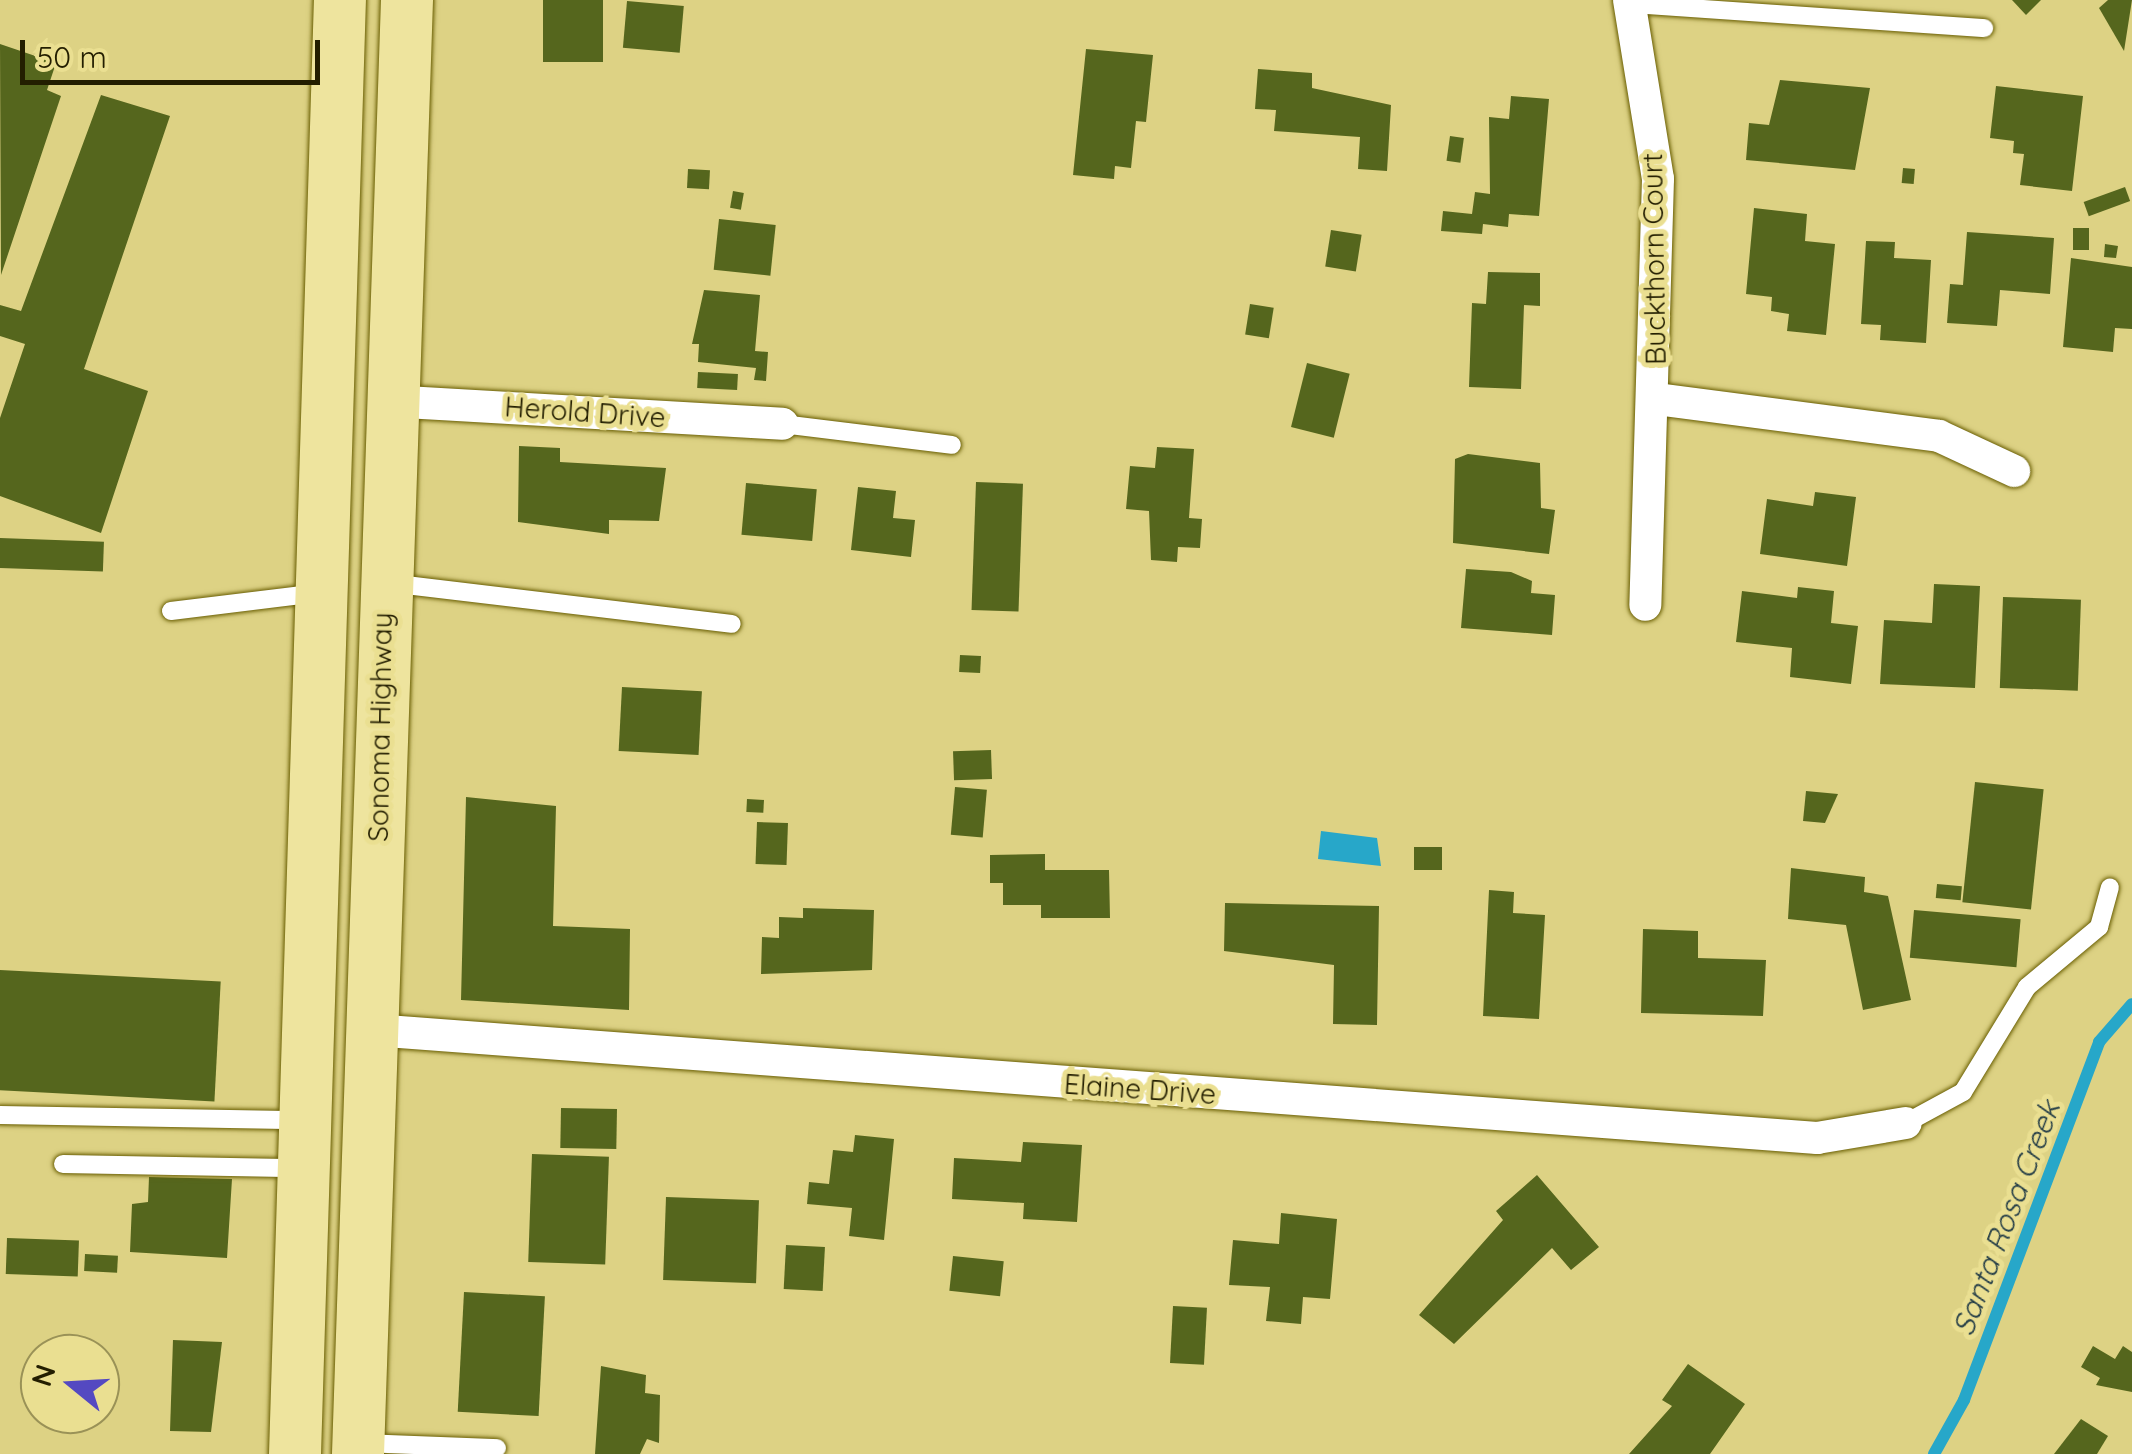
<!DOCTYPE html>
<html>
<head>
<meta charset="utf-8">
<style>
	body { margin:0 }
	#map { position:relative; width:2132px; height:1454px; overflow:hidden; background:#ddd284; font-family:Quicksand,sans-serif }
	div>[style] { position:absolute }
	.water>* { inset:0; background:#27a7c9 }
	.stream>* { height:12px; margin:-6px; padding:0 6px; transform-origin:6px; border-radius:6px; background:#27a7c9 }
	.building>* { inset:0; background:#55661d; transform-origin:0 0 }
	.roads { filter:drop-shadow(0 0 2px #695e02) drop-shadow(0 0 2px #695e02) }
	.lane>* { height:18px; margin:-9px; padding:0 9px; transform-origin:9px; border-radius:9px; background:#fff }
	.street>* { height:32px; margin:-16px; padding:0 16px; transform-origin:16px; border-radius:16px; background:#fff }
	.primary>* { height:52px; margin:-26px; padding:0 26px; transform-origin:26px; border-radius:26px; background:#eee49e }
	span { translate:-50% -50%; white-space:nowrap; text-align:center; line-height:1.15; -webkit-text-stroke:10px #eadf91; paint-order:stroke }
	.street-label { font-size:28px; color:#231e00 }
	.water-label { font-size:30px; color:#253e47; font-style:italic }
	.north { position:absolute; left:20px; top:1334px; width:100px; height:100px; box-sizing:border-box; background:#eadf91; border:2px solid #9a9257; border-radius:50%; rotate:288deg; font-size:28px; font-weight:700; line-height:40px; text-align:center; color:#231e00 }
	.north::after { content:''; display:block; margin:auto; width:35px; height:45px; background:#5449c1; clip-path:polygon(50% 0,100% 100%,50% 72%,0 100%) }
	.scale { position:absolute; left:20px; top:40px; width:300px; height:45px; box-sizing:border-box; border:5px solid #231e00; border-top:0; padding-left:12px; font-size:30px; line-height:35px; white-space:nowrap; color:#231e00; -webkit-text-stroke:8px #eadf91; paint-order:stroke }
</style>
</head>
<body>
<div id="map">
	<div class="water">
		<div style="clip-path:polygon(1321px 831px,1377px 838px,1381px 866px,1318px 859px)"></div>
	</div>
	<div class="stream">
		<div style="left:1934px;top:1454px;width:62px;rotate:-60.9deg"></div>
		<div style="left:1964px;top:1400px;width:383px;rotate:-69.3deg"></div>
		<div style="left:2099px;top:1042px;width:50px;rotate:-49deg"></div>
	</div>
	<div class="building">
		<div style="left:543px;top:0;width:60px;height:62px"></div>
		<div style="clip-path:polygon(2012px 0,2041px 0,2026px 15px)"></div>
		<div style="clip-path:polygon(2108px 0,2132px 0,2124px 51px,2099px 8px)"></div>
		<div style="left:627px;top:1px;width:57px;height:47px;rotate:5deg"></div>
		<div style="clip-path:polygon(0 44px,56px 63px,47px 90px,61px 96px,1px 275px)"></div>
		<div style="clip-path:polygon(1086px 49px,1153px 55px,1146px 122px,1136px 121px,1131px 168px,1115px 166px,1114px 179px,1073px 175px)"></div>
		<div style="clip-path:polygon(1258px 69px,1312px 73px,1312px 88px,1391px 105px,1387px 171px,1358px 169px,1360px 137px,1274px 131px,1276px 110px,1255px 109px)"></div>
		<div style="clip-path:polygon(1780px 80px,1870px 88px,1855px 170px,1746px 160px,1749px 123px,1769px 125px)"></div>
		<div style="clip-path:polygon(1996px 86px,2083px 96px,2072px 191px,2020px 185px,2024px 154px,2013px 153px,2014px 141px,1990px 138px)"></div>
		<div style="clip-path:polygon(101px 95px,170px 116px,84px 369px,148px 391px,101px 533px,0 496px,0 418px,25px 344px,0 336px,0 305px,21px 311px)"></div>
		<div style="clip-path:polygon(1511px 96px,1549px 99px,1539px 216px,1509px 214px,1508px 227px,1483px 224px,1482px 234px,1441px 231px,1443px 211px,1472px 214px,1475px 192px,1490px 194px,1489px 117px,1509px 119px)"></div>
		<div style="left:1450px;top:136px;width:14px;height:25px;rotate:8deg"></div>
		<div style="left:1903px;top:168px;width:12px;height:15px;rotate:5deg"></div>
		<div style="left:688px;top:169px;width:22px;height:19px;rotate:3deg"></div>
		<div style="left:2125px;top:187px;width:15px;height:44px;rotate:70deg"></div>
		<div style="left:733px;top:191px;width:11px;height:17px;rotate:10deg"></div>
		<div style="clip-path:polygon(1754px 208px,1807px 214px,1805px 241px,1835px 244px,1826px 335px,1787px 331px,1789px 314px,1771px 311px,1772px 297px,1746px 294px)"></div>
		<div style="left:719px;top:219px;width:57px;height:51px;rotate:6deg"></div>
		<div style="left:2073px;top:228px;width:16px;height:22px"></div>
		<div style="left:1331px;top:230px;width:31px;height:37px;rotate:9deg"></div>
		<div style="clip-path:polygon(1967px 232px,2054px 238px,2050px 294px,2000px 290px,1997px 326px,1947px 323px,1950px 284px,1963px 285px)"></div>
		<div style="clip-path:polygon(1866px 241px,1895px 242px,1894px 258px,1931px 260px,1926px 343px,1880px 340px,1881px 325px,1861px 324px)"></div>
		<div style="clip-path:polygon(2105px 244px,2118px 246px,2116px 258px,2104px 257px)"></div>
		<div style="clip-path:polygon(2071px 258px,2132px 267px,2132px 329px,2115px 328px,2113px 352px,2063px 347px)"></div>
		<div style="clip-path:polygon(1488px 272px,1540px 273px,1540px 306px,1524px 305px,1521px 389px,1469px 387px,1472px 303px,1486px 304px)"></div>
		<div style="clip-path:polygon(704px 290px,760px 295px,755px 351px,768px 352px,766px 381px,754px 380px,756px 368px,698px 362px,699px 344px,692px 344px)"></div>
		<div style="left:1250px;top:304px;width:24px;height:31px;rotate:9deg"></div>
		<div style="left:1307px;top:363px;width:44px;height:66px;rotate:14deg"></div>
		<div style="left:698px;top:372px;width:40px;height:16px;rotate:3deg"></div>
		<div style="clip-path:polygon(519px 446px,560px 448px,560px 462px,666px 468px,659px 521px,609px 520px,609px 534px,518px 522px)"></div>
		<div style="clip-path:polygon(1157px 447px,1194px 449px,1189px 518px,1202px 519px,1200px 548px,1178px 547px,1177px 562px,1151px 560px,1149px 511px,1126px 509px,1130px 466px,1155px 468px)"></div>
		<div style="clip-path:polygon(1468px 454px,1540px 463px,1541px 508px,1555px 510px,1549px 554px,1453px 543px,1455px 459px)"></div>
		<div style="left:976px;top:482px;width:47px;height:128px;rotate:2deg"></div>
		<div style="left:746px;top:483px;width:71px;height:52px;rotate:5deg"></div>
		<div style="clip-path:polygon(858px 487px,896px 491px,893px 518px,915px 520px,911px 557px,851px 550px)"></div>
		<div style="clip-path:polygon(1815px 492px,1856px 497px,1847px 566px,1760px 554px,1767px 499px,1813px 506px)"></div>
		<div style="left:0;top:538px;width:104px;height:30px;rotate:2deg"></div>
		<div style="clip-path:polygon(1466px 569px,1511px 572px,1532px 581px,1531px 593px,1555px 595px,1552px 635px,1461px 628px)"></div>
		<div style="clip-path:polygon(1934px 584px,1980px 586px,1975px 688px,1880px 684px,1884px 620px,1932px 623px)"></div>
		<div style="clip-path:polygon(1798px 587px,1834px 591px,1831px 623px,1858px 626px,1851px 684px,1790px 677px,1792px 648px,1736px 642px,1742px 591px,1797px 598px)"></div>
		<div style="left:2003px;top:597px;width:78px;height:91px;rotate:2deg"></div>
		<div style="left:960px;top:655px;width:21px;height:17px;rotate:3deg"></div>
		<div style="left:622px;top:687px;width:80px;height:64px;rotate:3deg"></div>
		<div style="left:991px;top:750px;width:29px;height:38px;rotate:88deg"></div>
		<div style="left:1975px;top:782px;width:69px;height:121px;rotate:6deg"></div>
		<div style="left:955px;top:787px;width:32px;height:48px;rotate:5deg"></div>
		<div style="clip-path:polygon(1806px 791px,1838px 794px,1825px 823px,1803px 821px)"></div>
		<div style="clip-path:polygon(466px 797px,556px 806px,553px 926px,630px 929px,629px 1010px,461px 1000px)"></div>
		<div style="left:747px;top:799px;width:17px;height:13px;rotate:3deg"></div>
		<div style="left:757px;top:822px;width:31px;height:42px;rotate:2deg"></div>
		<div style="left:1414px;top:847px;width:28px;height:23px"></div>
		<div style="clip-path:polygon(1045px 854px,1045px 870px,1109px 870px,1110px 918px,1041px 918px,1041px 905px,1003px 905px,1003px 883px,990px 883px,990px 855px)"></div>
		<div style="clip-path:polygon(1791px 868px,1865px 877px,1864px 892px,1888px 896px,1911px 1000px,1863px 1010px,1846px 925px,1788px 919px)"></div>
		<div style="left:1937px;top:884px;width:25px;height:14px;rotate:5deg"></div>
		<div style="clip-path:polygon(1489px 890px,1514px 892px,1513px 913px,1545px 915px,1539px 1019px,1483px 1016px)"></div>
		<div style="clip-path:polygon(1225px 903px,1379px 906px,1377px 1025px,1333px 1024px,1334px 965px,1224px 951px)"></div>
		<div style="clip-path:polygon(803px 908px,874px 910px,872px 970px,761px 974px,762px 937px,779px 938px,779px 917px,803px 918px)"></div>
		<div style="left:1914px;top:910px;width:107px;height:48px;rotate:5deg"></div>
		<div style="clip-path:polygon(1643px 929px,1698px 931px,1698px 958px,1766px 960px,1763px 1016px,1641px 1013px)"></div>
		<div style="left:0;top:970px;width:221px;height:120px;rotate:3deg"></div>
		<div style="left:561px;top:1108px;width:56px;height:40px;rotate:1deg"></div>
		<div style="clip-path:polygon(855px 1135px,894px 1139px,884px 1240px,849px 1236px,852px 1208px,807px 1204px,809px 1182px,829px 1184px,833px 1150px,853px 1152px)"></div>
		<div style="clip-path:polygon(1023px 1142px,1082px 1145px,1077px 1222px,1023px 1219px,1024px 1203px,952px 1199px,954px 1158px,1021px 1162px)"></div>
		<div style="left:532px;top:1154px;width:77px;height:108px;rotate:2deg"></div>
		<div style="clip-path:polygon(1537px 1175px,1599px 1247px,1571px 1270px,1552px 1248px,1454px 1344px,1419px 1315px,1503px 1220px,1496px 1211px)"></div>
		<div style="clip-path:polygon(149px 1177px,232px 1179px,227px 1258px,130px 1252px,132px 1204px,148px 1202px)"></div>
		<div style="left:666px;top:1197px;width:93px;height:83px;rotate:2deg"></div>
		<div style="clip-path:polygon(1281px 1213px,1337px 1219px,1330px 1299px,1303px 1297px,1301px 1324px,1266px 1321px,1270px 1287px,1229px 1285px,1233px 1240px,1279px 1244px)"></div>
		<div style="left:7px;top:1238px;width:72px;height:36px;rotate:2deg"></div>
		<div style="left:786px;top:1245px;width:39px;height:44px;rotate:3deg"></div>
		<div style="left:85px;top:1254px;width:33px;height:17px;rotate:3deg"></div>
		<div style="left:953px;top:1256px;width:51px;height:35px;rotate:6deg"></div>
		<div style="left:464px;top:1292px;width:81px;height:120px;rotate:3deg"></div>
		<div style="left:1173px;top:1306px;width:34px;height:57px;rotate:3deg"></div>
		<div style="clip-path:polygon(173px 1340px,222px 1342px,211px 1432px,170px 1431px)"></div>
		<div style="clip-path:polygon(2093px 1346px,2115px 1359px,2123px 1346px,2132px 1352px,2132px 1392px,2096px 1385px,2100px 1378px,2081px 1367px)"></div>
		<div style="clip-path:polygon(1688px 1364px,1745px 1404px,1710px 1454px,1629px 1454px,1672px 1406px,1662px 1400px)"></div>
		<div style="clip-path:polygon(601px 1366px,646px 1375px,645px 1393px,660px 1395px,659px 1443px,647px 1439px,640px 1454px,595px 1454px)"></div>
		<div style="clip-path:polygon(2081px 1419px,2108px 1436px,2097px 1454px,2054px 1454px)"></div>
	</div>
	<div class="roads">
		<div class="lane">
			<div style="left:1631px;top:4px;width:354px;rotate:3.9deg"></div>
			<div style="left:782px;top:424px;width:171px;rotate:7deg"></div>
			<div style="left:389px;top:583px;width:345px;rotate:6.8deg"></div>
			<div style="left:171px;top:611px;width:147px;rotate:-7deg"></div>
			<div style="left:0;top:1115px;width:301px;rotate:1deg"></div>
			<div style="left:1906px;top:1123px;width:65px;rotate:-28.5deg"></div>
			<div style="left:1963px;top:1092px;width:123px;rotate:-58.6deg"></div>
			<div style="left:2027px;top:987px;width:94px;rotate:-39.8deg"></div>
			<div style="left:2099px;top:927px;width:41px;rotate:-74.6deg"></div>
			<div style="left:63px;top:1164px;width:237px;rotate:1deg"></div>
			<div style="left:364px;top:1443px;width:133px;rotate:2.2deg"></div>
		</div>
		<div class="street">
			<div style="left:1629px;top:0;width:181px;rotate:80.8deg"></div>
			<div style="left:1658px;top:179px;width:426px;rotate:91.7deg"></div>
			<div style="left:1656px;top:399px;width:285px;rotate:7.4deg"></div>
			<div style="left:1939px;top:436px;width:83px;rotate:25deg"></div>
			<div style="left:388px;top:401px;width:395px;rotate:3.3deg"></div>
			<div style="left:373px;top:1030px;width:1448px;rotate:4.28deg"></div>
			<div style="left:1817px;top:1138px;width:90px;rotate:-9.6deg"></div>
		</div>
		<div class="primary">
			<div style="left:295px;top:1454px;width:1455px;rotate:-88.23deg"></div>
			<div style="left:358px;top:1454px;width:1455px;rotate:-88.07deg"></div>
		</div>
	</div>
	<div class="street-label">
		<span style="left:1654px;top:259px;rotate:-91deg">Buckthorn Court</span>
		<span style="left:585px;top:412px;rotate:4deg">Herold Drive</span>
		<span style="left:380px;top:727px;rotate:-89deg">Sonoma Highway</span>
		<span style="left:1140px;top:1089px;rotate:4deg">Elaine Drive</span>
	</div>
	<div class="water-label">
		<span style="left:2006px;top:1218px;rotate:-69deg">Santa Rosa Creek</span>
	</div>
	<div class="north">N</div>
	<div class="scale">50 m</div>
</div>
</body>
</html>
